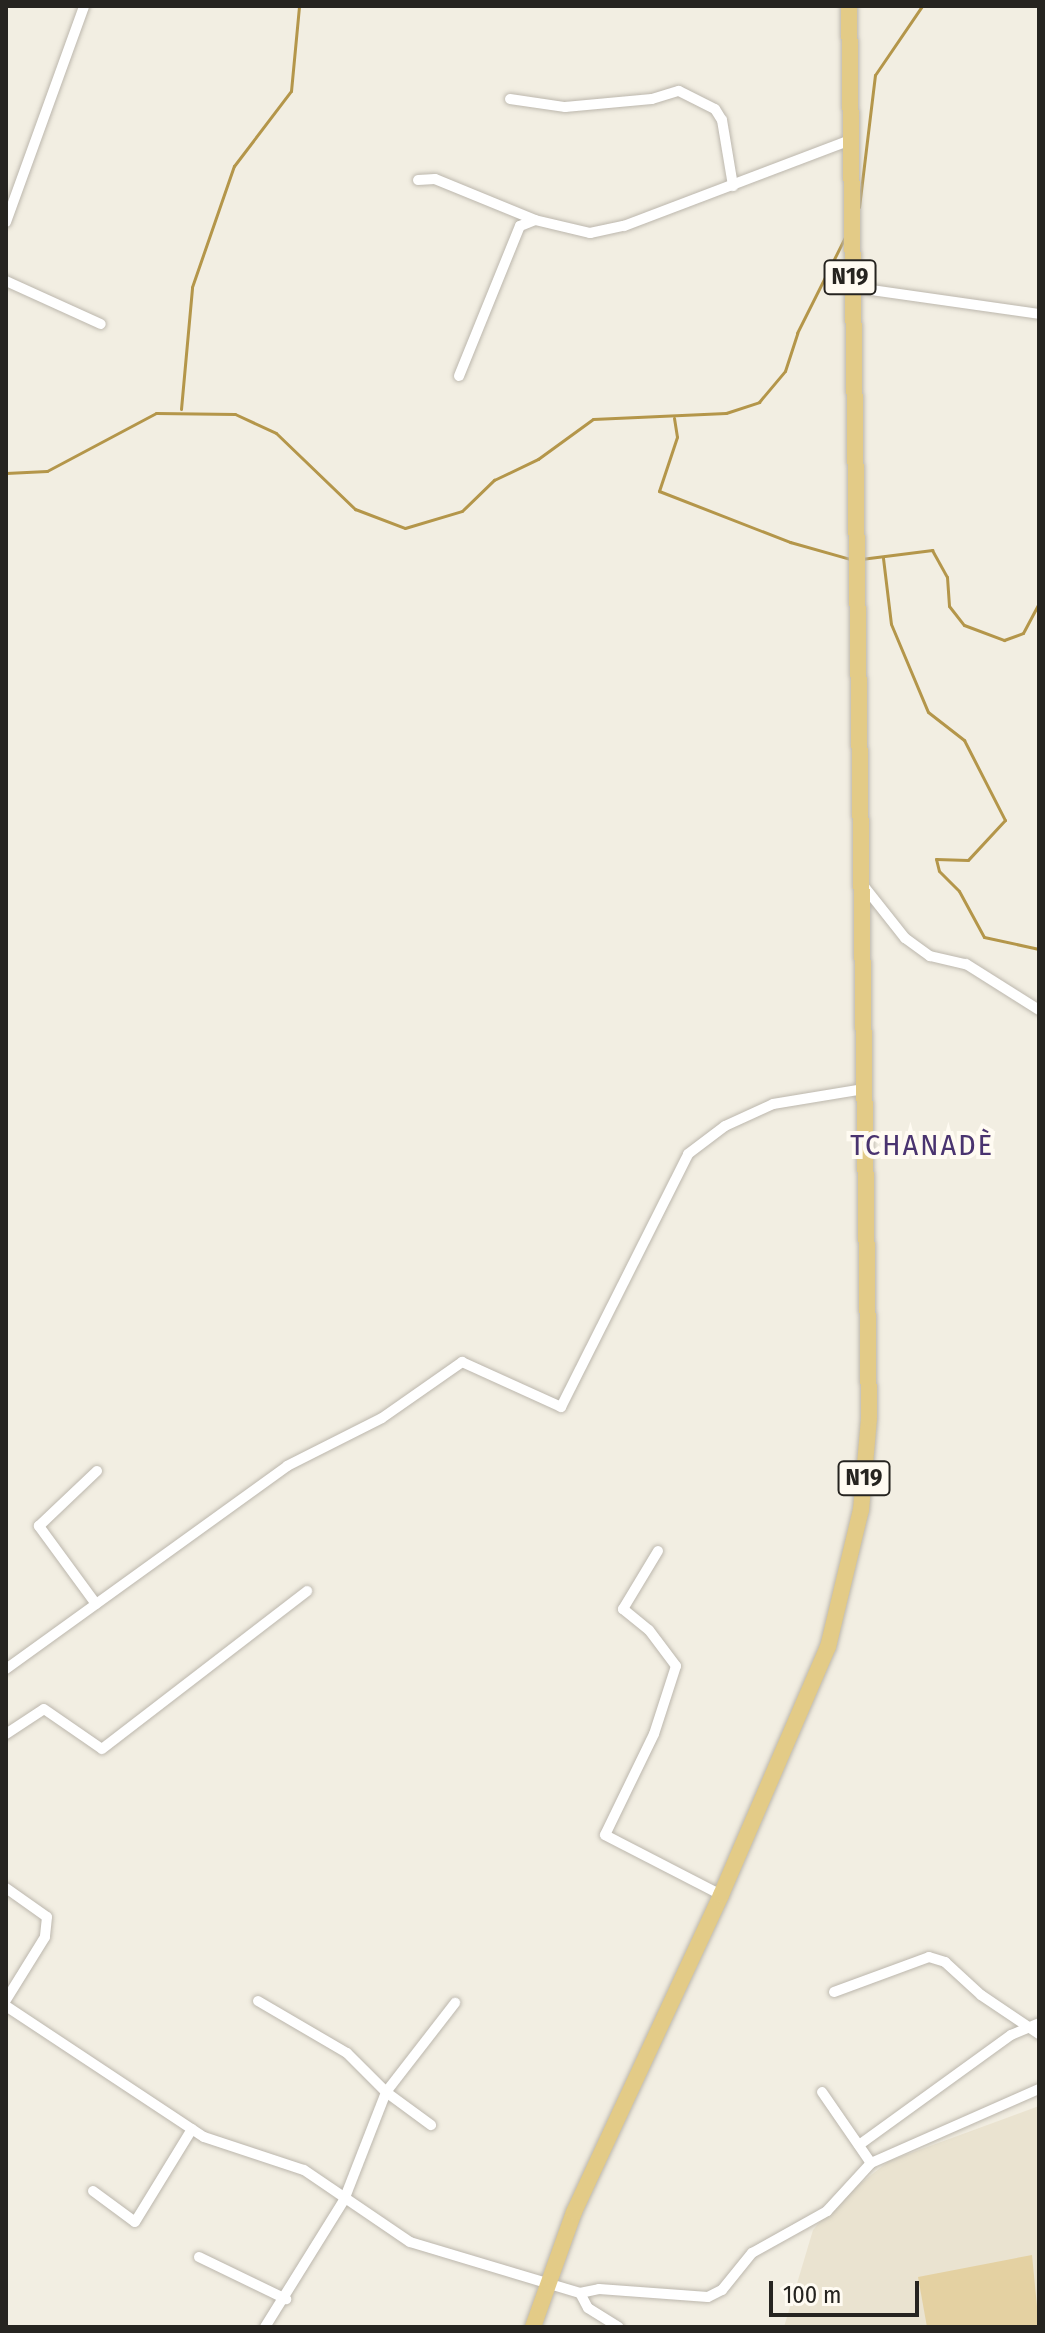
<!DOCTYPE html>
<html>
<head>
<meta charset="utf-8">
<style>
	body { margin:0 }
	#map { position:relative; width:1045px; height:2333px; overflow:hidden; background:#f2eee2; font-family:"Fira Sans Condensed",sans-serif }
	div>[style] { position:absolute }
	.built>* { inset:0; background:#eae3d0 }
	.green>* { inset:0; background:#e4d1a2 }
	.stream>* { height:3px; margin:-1.5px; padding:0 1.5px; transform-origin:1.5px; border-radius:1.5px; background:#b4964a }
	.roads { filter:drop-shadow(0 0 2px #bcb7ad) drop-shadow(0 0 2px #bcb7ad) }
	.minor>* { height:10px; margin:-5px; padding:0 5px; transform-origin:5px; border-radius:5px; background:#fff }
	.primary>* { height:16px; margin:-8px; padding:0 8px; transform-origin:8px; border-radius:8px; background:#e3cb87 }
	span { translate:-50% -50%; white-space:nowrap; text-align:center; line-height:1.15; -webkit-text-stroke:8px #fffbf2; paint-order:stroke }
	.shield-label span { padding:2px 6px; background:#fffbf2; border:2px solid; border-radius:6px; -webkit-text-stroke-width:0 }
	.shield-label { font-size:24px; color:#262420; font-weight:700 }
	.quarter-label { font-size:30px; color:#49336f; letter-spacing:2px }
	.frame { position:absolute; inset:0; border:8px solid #262420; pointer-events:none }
	.scale { position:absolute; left:769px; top:2281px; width:150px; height:36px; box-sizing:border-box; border:4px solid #262420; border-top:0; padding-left:10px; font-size:24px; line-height:28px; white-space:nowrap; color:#262420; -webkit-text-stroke:6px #fffbf2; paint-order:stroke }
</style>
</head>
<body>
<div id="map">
	<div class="built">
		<div style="clip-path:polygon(1039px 2106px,1039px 2327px,784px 2327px,813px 2230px,838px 2201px,889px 2161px)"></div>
	</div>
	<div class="green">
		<div style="clip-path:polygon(1032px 2255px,1039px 2327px,927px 2327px,918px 2277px)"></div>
	</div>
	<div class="stream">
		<div style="left:859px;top:207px;width:133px;rotate:-83.1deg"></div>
		<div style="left:875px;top:75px;width:83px;rotate:-55.7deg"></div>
		<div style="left:181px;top:409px;width:122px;rotate:-84.8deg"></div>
		<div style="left:192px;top:287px;width:128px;rotate:-70.9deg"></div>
		<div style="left:234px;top:166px;width:94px;rotate:-52.8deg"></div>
		<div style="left:291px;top:91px;width:85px;rotate:-84.6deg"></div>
		<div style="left:674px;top:418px;width:19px;rotate:81deg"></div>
		<div style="left:677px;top:437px;width:57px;rotate:108.4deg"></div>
		<div style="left:659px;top:491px;width:141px;rotate:21.3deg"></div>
		<div style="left:790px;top:542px;width:62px;rotate:15.8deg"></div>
		<div style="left:6px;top:473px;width:41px;rotate:-2.8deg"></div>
		<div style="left:47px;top:471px;width:123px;rotate:-28deg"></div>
		<div style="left:156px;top:413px;width:79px;rotate:0.7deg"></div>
		<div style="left:235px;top:414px;width:45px;rotate:24.9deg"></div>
		<div style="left:276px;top:433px;width:110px;rotate:43.9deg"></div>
		<div style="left:355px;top:509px;width:53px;rotate:20.8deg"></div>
		<div style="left:405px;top:528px;width:59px;rotate:-16.6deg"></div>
		<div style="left:462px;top:511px;width:45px;rotate:-44.1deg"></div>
		<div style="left:494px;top:480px;width:49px;rotate:-25.5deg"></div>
		<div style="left:538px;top:459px;width:68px;rotate:-36deg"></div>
		<div style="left:593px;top:419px;width:133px;rotate:-2.6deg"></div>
		<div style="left:726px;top:413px;width:35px;rotate:-18deg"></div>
		<div style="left:759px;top:402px;width:40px;rotate:-50deg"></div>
		<div style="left:785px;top:371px;width:40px;rotate:-72deg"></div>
		<div style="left:797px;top:333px;width:110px;rotate:-63.4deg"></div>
		<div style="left:883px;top:558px;width:66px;rotate:83.1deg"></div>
		<div style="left:891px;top:624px;width:95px;rotate:67.2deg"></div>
		<div style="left:928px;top:712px;width:46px;rotate:37.9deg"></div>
		<div style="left:964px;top:740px;width:90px;rotate:62.9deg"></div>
		<div style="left:1005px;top:820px;width:54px;rotate:132.8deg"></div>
		<div style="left:968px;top:860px;width:32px;rotate:-178deg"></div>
		<div style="left:936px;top:859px;width:12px;rotate:76deg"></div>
		<div style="left:939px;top:871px;width:28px;rotate:45deg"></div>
		<div style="left:959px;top:891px;width:52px;rotate:61.5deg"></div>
		<div style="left:984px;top:937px;width:56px;rotate:12.3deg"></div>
		<div style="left:861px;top:559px;width:72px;rotate:-7.2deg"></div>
		<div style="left:932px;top:550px;width:31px;rotate:61deg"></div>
		<div style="left:947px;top:577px;width:29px;rotate:86deg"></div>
		<div style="left:949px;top:606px;width:24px;rotate:52deg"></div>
		<div style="left:964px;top:625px;width:43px;rotate:20.6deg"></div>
		<div style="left:1004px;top:640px;width:20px;rotate:-20deg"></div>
		<div style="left:1023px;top:633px;width:34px;rotate:-62deg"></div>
	</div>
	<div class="roads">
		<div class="minor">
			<div style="left:510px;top:99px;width:56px;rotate:8.3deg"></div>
			<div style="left:565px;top:107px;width:87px;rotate:-5.3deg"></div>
			<div style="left:652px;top:99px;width:28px;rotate:-17deg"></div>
			<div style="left:679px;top:91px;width:40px;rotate:26.6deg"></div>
			<div style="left:715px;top:109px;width:13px;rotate:58deg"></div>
			<div style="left:722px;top:120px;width:67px;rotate:80.5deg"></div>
			<div style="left:418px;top:180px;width:17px;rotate:-3deg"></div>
			<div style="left:435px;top:179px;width:108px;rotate:22.3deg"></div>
			<div style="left:6px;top:222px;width:230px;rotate:-70.1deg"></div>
			<div style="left:6px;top:281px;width:104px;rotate:24.4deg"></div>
			<div style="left:850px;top:287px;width:191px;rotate:8.1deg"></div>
			<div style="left:459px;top:376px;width:162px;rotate:-67.9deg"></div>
			<div style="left:520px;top:226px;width:16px;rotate:-22deg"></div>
			<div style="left:535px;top:220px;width:57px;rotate:13.3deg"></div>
			<div style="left:590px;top:233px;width:35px;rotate:-12deg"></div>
			<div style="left:624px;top:226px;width:240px;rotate:-20.8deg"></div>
			<div style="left:863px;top:885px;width:68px;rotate:51.6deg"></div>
			<div style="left:905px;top:938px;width:31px;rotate:36deg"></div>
			<div style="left:930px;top:956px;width:37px;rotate:13deg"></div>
			<div style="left:966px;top:964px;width:86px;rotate:32.2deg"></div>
			<div style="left:658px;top:1551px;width:68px;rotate:121.1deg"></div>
			<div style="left:623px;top:1609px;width:33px;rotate:39deg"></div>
			<div style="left:649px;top:1630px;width:45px;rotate:53.1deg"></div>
			<div style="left:676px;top:1666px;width:71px;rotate:107.9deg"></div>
			<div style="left:654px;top:1734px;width:112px;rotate:115.9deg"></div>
			<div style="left:605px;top:1835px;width:131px;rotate:27.3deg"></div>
			<div style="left:96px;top:1604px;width:97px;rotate:-126.2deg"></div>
			<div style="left:39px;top:1526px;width:80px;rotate:-43.5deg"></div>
			<div style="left:6px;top:1669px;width:347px;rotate:-35.8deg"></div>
			<div style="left:287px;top:1466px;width:106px;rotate:-26.8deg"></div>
			<div style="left:382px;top:1418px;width:98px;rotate:-35deg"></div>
			<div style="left:462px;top:1362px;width:109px;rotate:24.4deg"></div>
			<div style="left:561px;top:1407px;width:283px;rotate:-63.3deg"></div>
			<div style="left:688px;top:1154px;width:46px;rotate:-37.1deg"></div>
			<div style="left:725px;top:1126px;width:53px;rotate:-24.6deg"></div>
			<div style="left:773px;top:1104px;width:92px;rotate:-9.4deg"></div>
			<div style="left:6px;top:1734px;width:45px;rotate:-33.3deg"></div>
			<div style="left:44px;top:1709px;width:70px;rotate:34.6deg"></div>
			<div style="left:102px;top:1749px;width:259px;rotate:-37.6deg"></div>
			<div style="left:6px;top:1888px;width:50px;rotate:35.3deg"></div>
			<div style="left:47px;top:1917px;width:20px;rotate:96deg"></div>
			<div style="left:45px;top:1937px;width:74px;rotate:121.8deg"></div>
			<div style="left:834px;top:1992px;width:101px;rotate:-20.2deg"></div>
			<div style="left:929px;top:1957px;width:17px;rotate:17deg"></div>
			<div style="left:945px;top:1962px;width:49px;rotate:42.5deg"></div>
			<div style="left:981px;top:1995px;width:70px;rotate:33.9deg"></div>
			<div style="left:258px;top:2001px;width:103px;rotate:30.3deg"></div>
			<div style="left:347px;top:2053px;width:55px;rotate:45deg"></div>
			<div style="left:386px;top:2092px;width:56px;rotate:36.3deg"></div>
			<div style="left:6px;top:2006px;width:237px;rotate:33.5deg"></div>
			<div style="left:204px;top:2137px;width:105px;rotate:18.3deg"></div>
			<div style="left:304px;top:2170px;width:128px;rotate:34.2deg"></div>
			<div style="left:410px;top:2242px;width:177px;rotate:16.7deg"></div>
			<div style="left:580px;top:2293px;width:19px;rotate:-12deg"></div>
			<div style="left:599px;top:2289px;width:109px;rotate:4.2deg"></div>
			<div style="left:708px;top:2297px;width:16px;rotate:-27deg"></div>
			<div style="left:722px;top:2290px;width:48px;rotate:-51deg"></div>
			<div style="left:752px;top:2253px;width:86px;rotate:-29.2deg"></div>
			<div style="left:827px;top:2211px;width:65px;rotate:-47.5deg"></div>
			<div style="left:871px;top:2163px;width:184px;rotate:-23.8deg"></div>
			<div style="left:822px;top:2092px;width:86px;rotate:55.4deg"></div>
			<div style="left:859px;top:2145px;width:188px;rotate:-35.9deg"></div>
			<div style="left:1011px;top:2035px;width:30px;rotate:-23deg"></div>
			<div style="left:93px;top:2191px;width:52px;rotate:36.4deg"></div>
			<div style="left:135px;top:2222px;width:109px;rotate:-58.5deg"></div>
			<div style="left:199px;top:2257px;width:97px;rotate:25.8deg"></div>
			<div style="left:580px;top:2293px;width:17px;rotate:62deg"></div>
			<div style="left:588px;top:2308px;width:36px;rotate:32deg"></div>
			<div style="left:265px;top:2327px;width:150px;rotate:-58.1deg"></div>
			<div style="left:344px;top:2200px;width:116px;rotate:-68.7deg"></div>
			<div style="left:386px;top:2092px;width:113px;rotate:-52.2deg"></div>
		</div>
		<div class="primary">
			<div style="left:533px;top:2327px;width:122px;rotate:-70.4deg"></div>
			<div style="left:574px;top:2212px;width:349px;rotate:-65.1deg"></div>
			<div style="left:721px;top:1895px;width:270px;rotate:-66.7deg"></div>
			<div style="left:828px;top:1647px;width:141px;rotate:-76.5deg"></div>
			<div style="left:861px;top:1510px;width:92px;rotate:-85deg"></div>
			<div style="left:869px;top:1418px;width:1412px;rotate:-90.81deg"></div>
		</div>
	</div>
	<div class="shield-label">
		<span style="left:850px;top:277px">N19</span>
		<span style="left:864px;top:1478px">N19</span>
	</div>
	<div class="quarter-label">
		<span style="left:922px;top:1145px">TCHANADÈ</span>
	</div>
	<div class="frame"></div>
	<div class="scale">100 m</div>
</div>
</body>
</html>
